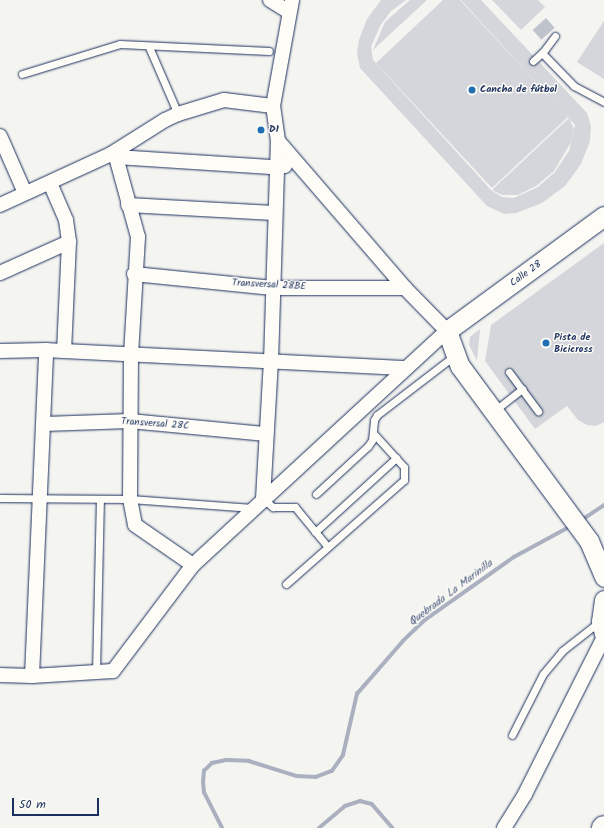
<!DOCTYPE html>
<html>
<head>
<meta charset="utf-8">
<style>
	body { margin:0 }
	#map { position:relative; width:604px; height:828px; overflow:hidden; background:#f4f4f1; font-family:Kalam,sans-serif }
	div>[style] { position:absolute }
	.green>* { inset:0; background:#d4d6db }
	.stream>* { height:3.5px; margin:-1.75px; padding:0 1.75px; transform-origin:1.75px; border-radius:1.75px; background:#aab0bf }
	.building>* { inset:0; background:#bfc3cc; transform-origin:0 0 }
	.roads { filter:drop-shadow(0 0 1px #1b2f5e) drop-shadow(0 0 1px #1b2f5e) }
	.service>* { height:7px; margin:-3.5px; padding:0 3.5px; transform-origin:3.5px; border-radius:3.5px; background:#fdfcf7 }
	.minor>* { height:14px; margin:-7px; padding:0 7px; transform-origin:7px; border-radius:7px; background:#fdfcf7 }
	.secondary>* { height:19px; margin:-9.5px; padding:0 9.5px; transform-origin:9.5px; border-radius:9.5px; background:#fdfcf7 }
	.trunk>* { height:22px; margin:-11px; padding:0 11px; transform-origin:11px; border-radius:11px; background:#fdfcf7 }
	.dots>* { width:11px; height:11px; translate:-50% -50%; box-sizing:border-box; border:2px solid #fdfcf7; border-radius:50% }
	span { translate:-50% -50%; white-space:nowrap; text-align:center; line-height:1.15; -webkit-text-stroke:3px #fdfcf7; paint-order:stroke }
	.poi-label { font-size:10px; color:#1b2f5e; font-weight:700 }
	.left { translate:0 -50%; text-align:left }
	.street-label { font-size:10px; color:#1b2f5e }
	.water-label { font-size:11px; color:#46567b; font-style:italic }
	.scale { position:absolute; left:12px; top:798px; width:87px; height:18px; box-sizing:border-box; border:2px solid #1b2f5e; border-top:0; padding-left:5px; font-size:12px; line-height:14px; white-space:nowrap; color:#1b2f5e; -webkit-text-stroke:3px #fdfcf7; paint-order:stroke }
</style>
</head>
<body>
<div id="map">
	<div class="green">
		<div style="clip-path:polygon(381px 0,406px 0,391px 11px,380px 26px,371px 47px,373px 60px,491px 190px,502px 197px,514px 198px,538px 187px,555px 172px,569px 151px,575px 125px,461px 0,481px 0,587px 113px,591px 126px,590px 141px,581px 164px,565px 186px,542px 203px,516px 213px,504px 214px,487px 206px,360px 68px,357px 53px,359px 40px,367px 19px)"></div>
		<div style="clip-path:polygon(410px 0,427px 0,373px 50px,385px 22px)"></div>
		<div style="clip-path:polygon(443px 0,460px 0,568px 117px,492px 188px,376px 63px)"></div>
		<div style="clip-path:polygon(492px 0,538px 0,545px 7px,521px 30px)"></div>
		<div style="clip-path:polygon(604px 21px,604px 79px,577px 62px)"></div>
		<div style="clip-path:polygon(569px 118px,574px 129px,571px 142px,554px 171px,536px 186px,518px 195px,502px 195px,494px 191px,493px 189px)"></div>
		<div style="clip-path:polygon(604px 243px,604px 422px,596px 426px,587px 425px,578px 420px,567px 406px,535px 429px,485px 361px,491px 325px)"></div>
		<div style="clip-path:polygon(480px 329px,477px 361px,469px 345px,470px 337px)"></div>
	</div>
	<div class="stream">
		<div style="left:582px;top:520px;width:27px;rotate:-34deg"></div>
		<div style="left:222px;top:828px;width:39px;rotate:-117deg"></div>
		<div style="left:204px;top:793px;width:11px;rotate:-95deg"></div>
		<div style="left:203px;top:782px;width:11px;rotate:-85deg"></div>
		<div style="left:204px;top:771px;width:11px;rotate:-45deg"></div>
		<div style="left:212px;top:763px;width:14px;rotate:-12deg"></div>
		<div style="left:226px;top:760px;width:23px;rotate:2deg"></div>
		<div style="left:249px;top:761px;width:50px;rotate:17.4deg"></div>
		<div style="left:297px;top:776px;width:19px;rotate:3deg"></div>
		<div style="left:316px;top:777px;width:17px;rotate:-21deg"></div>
		<div style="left:332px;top:771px;width:19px;rotate:-55deg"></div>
		<div style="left:343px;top:755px;width:63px;rotate:-77.1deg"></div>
		<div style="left:357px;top:694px;width:70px;rotate:-49deg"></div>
		<div style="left:403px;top:641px;width:30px;rotate:-44deg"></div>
		<div style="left:425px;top:620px;width:109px;rotate:-35.3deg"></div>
		<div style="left:514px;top:557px;width:65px;rotate:-28.5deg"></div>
		<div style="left:319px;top:828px;width:34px;rotate:-40deg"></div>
		<div style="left:345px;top:806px;width:16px;rotate:-18deg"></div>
		<div style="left:360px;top:801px;width:12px;rotate:14deg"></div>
		<div style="left:372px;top:804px;width:32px;rotate:49deg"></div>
	</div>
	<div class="building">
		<div style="left:546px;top:18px;width:13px;height:18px;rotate:48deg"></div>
	</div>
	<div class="roads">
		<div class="service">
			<div style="left:555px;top:36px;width:21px;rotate:127deg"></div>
			<div style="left:542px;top:53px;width:46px;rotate:45.9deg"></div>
			<div style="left:574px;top:86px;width:34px;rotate:28deg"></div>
			<div style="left:149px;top:47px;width:73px;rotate:66.6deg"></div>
			<div style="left:533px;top:61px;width:12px;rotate:-42deg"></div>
			<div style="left:22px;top:74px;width:102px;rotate:-17deg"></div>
			<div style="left:120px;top:44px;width:149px;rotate:2.7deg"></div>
			<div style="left:509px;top:372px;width:49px;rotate:53.4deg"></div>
			<div style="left:494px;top:411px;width:36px;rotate:-38deg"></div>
			<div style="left:316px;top:494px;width:71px;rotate:-42.7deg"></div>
			<div style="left:368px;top:446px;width:7px;rotate:-56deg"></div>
			<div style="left:372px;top:440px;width:20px;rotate:-84deg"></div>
			<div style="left:374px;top:420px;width:6px;rotate:-59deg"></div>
			<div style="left:377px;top:415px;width:97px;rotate:-37.5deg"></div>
			<div style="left:0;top:498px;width:130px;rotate:0.4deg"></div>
			<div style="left:130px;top:499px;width:123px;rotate:4.2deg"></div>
			<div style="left:263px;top:499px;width:13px;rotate:39deg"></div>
			<div style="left:273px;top:507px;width:22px"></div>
			<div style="left:295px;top:507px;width:50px;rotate:50.6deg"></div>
			<div style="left:315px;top:532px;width:110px;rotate:-42.4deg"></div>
			<div style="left:286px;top:584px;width:157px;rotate:-41.4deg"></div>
			<div style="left:404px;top:480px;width:13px;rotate:-90deg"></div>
			<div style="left:404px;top:467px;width:45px;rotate:-132.3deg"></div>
			<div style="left:96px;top:673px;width:174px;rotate:-88.7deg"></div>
			<div style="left:512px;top:735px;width:68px;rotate:-63.1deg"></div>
			<div style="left:543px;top:674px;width:30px;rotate:-50deg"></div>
			<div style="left:562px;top:651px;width:47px;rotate:-38.1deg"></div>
		</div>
		<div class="minor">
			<div style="left:270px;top:0;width:22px;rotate:32deg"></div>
			<div style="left:0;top:136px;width:62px;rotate:66.3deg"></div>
			<div style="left:111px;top:154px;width:6px;rotate:31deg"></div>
			<div style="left:116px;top:157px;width:83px;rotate:74.6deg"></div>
			<div style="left:138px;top:237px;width:117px;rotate:93.4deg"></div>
			<div style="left:131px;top:354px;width:145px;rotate:90.4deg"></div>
			<div style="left:130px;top:499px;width:26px;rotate:79deg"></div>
			<div style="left:135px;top:525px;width:70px;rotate:34.6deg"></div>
			<div style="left:116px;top:157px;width:155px;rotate:3.7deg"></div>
			<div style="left:271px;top:167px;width:14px;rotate:-4deg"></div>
			<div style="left:50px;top:183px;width:40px;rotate:66.6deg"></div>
			<div style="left:66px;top:220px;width:22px;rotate:82deg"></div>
			<div style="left:69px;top:242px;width:109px;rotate:92.6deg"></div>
			<div style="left:0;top:205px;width:122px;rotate:-24.7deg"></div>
			<div style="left:111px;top:154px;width:64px;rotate:-32.2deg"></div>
			<div style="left:165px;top:120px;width:14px;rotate:-25deg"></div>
			<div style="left:178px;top:114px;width:48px;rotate:-16.9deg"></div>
			<div style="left:224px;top:100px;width:49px;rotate:7deg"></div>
			<div style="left:128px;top:205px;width:146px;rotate:3.1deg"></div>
			<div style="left:0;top:273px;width:76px;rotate:-24.2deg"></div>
			<div style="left:134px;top:274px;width:139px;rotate:5.8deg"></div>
			<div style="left:272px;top:288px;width:133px"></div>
			<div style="left:0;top:351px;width:46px;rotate:-1.2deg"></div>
			<div style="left:46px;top:350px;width:360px;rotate:2.9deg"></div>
			<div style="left:44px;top:424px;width:86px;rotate:-2deg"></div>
			<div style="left:130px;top:421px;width:137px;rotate:5.5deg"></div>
			<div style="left:263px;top:499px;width:137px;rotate:-86.7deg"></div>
			<div style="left:271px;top:362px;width:221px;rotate:-88.2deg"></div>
			<div style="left:278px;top:141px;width:35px;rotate:-98deg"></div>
			<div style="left:273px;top:106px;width:108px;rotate:-79.8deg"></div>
			<div style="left:0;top:675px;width:32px;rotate:2deg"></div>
			<div style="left:32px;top:676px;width:81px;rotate:-3.5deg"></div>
			<div style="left:113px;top:671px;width:133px;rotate:-53deg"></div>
			<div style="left:193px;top:565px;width:345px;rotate:-42.7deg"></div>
			<div style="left:447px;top:331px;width:60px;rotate:-134.3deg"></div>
			<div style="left:405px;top:288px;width:194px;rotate:-130.8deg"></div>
			<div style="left:32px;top:676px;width:326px;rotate:-87.5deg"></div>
			<div style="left:504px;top:828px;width:40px;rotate:-58deg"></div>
			<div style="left:525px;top:794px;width:176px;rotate:-63.3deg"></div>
		</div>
		<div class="secondary">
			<div style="left:604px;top:216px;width:195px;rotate:143.8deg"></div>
			<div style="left:447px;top:331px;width:37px;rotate:70deg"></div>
			<div style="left:460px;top:366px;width:217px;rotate:53.6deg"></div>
			<div style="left:589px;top:541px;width:39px;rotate:67deg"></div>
			<div style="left:604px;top:600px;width:21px;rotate:98deg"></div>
			<div style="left:601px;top:621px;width:13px;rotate:77deg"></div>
		</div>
		<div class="trunk">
			<div style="left:603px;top:828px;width:1px;rotate:-45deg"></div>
		</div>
	</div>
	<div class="dots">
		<div style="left:472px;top:90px;background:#1f6fb2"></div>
		<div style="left:261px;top:130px;background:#1f6fb2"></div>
		<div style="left:546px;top:343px;background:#1f6fb2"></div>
	</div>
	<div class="poi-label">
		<span class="left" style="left:480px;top:90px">Cancha de fútbol</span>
		<span class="left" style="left:269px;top:130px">D1</span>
		<span class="left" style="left:554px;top:343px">Pista de<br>Bicicross</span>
	</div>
	<div class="street-label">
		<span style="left:526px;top:274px;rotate:-36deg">Calle 28</span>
		<span style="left:269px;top:285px;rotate:3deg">Transversal 28BE</span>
		<span style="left:155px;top:424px;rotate:4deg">Transversal 28C</span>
	</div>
	<div class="water-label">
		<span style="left:451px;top:593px;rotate:-37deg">Quebrada La Marinilla</span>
	</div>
	<div class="scale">50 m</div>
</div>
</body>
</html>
